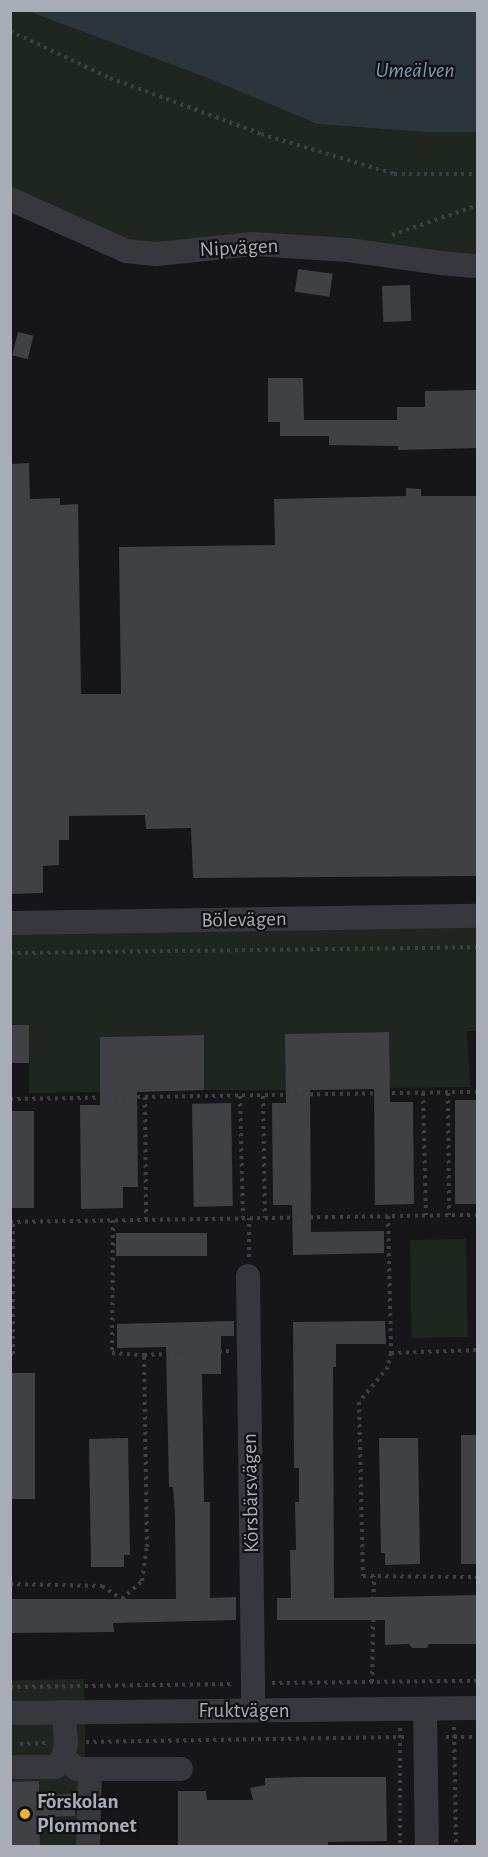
<!DOCTYPE html>
<html>
<head>
<meta charset="utf-8">
<style>
	body { margin:0 }
	#map { position:relative; width:488px; height:1857px; overflow:hidden; background:#161618; font-family:"Alegreya Sans",sans-serif }
	div>[style] { position:absolute }
	.green>* { inset:0; background:#1e261f; transform-origin:0 0 }
	.water>* { inset:0; background:#2c353c }
	.building>* { inset:0; background:#404145; transform-origin:0 0 }
	.path>* { height:4px; margin-top:-2px; transform-origin:0; background:repeating-linear-gradient(90deg,#3d3f44 0 3px,transparent 0 7.5px) }
	.minor>* { height:24px; margin:-12px; padding:0 12px; transform-origin:12px; border-radius:12px; background:#37383d }
	.dots>* { width:16px; height:16px; translate:-50% -50%; box-sizing:border-box; border:3px solid #111113; border-radius:50% }
	span { translate:-50% -50%; white-space:nowrap; text-align:center; line-height:1.15; -webkit-text-stroke:4.5px #111113; paint-order:stroke }
	.street-label { font-size:21px; color:#a8adb8 }
	.poi-label { font-size:21px; color:#a8adb8; font-weight:700 }
	.left { translate:0 -50%; text-align:left }
	.water-label { font-size:22px; color:#7f9bb3; font-style:italic }
	.frame { position:absolute; inset:0; border:12px solid #a8adb8; pointer-events:none }
</style>
</head>
<body>
<div id="map">
	<div class="green">
		<div style="clip-path:polygon(11px 11px,27px 11px,205px 77px,317px 124px,424px 132px,477px 132px,477px 266px,348px 250px,157px 254px,11px 199px)"></div>
		<div style="clip-path:polygon(477px 915px,477px 1031px,467px 1031px,470px 1087px,389px 1088px,388px 1032px,285px 1034px,288px 1090px,204px 1090px,203px 1035px,100px 1037px,103px 1092px,29px 1093px,29px 1025px,11px 1025px,10px 923px)"></div>
		<div style="left:466px;top:1239px;width:98px;height:56px;rotate:89deg"></div>
		<div style="left:84px;top:1679px;width:167px;height:74px;rotate:89deg"></div>
	</div>
	<div class="water">
		<div style="clip-path:polygon(27px 11px,477px 11px,477px 132px,424px 132px,317px 124px,205px 77px)"></div>
	</div>
	<div class="building">
		<div style="left:298px;top:269px;width:35px;height:23px;rotate:8deg"></div>
		<div style="left:410px;top:285px;width:36px;height:28px;rotate:88deg"></div>
		<div style="left:18px;top:332px;width:16px;height:24px;rotate:14deg"></div>
		<div style="clip-path:polygon(268px 378px,303px 378px,304px 420px,397px 420px,397px 407px,425px 407px,425px 391px,477px 390px,477px 448px,398px 450px,398px 446px,329px 445px,329px 436px,280px 436px,280px 422px,268px 422px)"></div>
		<div style="clip-path:polygon(29px 463px,30px 499px,60px 498px,60px 505px,78px 504px,81px 694px,121px 694px,119px 547px,275px 545px,274px 499px,406px 496px,406px 488px,421px 489px,421px 496px,477px 496px,477px 876px,193px 878px,191px 828px,146px 829px,145px 815px,69px 816px,69px 840px,59px 840px,59px 865px,43px 866px,43px 893px,10px 894px,10px 464px)"></div>
		<div style="left:10px;top:1025px;width:19px;height:38px"></div>
		<div style="clip-path:polygon(389px 1032px,390px 1102px,413px 1102px,414px 1204px,375px 1205px,374px 1089px,310px 1090px,311px 1232px,384px 1231px,384px 1253px,293px 1255px,292px 1205px,273px 1205px,272px 1103px,286px 1103px,285px 1034px)"></div>
		<div style="clip-path:polygon(204px 1035px,204px 1090px,137px 1092px,138px 1187px,123px 1187px,123px 1208px,81px 1209px,80px 1105px,100px 1105px,100px 1037px)"></div>
		<div style="left:455px;top:1100px;width:22px;height:104px"></div>
		<div style="left:231px;top:1103px;width:103px;height:39px;rotate:89deg"></div>
		<div style="left:10px;top:1111px;width:24px;height:97px"></div>
		<div style="left:207px;top:1233px;width:23px;height:91px;rotate:90deg"></div>
		<div style="clip-path:polygon(234px 1321px,234px 1336px,221px 1336px,221px 1374px,202px 1374px,204px 1502px,210px 1502px,210px 1598px,236px 1597px,236px 1620px,113px 1623px,114px 1632px,10px 1633px,10px 1599px,176px 1599px,175px 1514px,173px 1487px,169px 1487px,166px 1347px,117px 1348px,117px 1324px)"></div>
		<div style="clip-path:polygon(385px 1321px,386px 1344px,336px 1344px,336px 1367px,333px 1367px,334px 1598px,477px 1595px,477px 1644px,429px 1644px,427px 1648px,412px 1648px,409px 1644px,385px 1645px,385px 1620px,277px 1620px,277px 1598px,291px 1598px,290px 1550px,296px 1550px,295px 1502px,299px 1502px,299px 1468px,294px 1468px,293px 1322px)"></div>
		<div style="left:10px;top:1373px;width:25px;height:126px"></div>
		<div style="left:461px;top:1435px;width:16px;height:129px"></div>
		<div style="clip-path:polygon(128px 1438px,130px 1555px,124px 1555px,124px 1567px,91px 1567px,89px 1439px)"></div>
		<div style="clip-path:polygon(379px 1438px,418px 1438px,420px 1564px,385px 1565px,385px 1553px,381px 1553px)"></div>
		<div style="clip-path:polygon(304px 1777px,386px 1777px,387px 1841px,328px 1842px,328px 1846px,178px 1846px,178px 1791px,206px 1791px,207px 1800px,253px 1800px,250px 1788px,265px 1785px,265px 1778px)"></div>
		<div style="clip-path:polygon(39px 1781px,39px 1795px,75px 1794px,75px 1816px,39px 1817px,40px 1846px,10px 1846px,10px 1782px)"></div>
	</div>
	<div class="path">
		<div style="left:10px;top:31px;width:110px;rotate:25.2deg"></div>
		<div style="left:110px;top:78px;width:161px;rotate:20.3deg"></div>
		<div style="left:261px;top:134px;width:139px;rotate:16.7deg"></div>
		<div style="left:394px;top:174px;width:84px"></div>
		<div style="left:392px;top:235px;width:91px;rotate:-19.2deg"></div>
		<div style="left:10px;top:953px;width:468px;rotate:-0.7deg"></div>
		<div style="left:423px;top:1093px;width:122px;rotate:88.6deg"></div>
		<div style="left:448px;top:1093px;width:122px;rotate:89.5deg"></div>
		<div style="left:240px;top:1096px;width:122px;rotate:88.6deg"></div>
		<div style="left:263px;top:1096px;width:122px;rotate:89.1deg"></div>
		<div style="left:145px;top:1097px;width:122px;rotate:89.5deg"></div>
		<div style="left:10px;top:1099px;width:468px;rotate:-0.9deg"></div>
		<div style="left:388px;top:1216px;width:137px;rotate:88.7deg"></div>
		<div style="left:391px;top:1353px;width:14px;rotate:102deg"></div>
		<div style="left:388px;top:1367px;width:45px;rotate:129.6deg"></div>
		<div style="left:359px;top:1402px;width:174px;rotate:88.7deg"></div>
		<div style="left:363px;top:1576px;width:115px;rotate:0.5deg"></div>
		<div style="left:113px;top:1220px;width:133px;rotate:90.4deg"></div>
		<div style="left:112px;top:1353px;width:32px;rotate:4deg"></div>
		<div style="left:144px;top:1355px;width:86px;rotate:-2.7deg"></div>
		<div style="left:10px;top:1222px;width:468px;rotate:-0.9deg"></div>
		<div style="left:249px;top:1257px;width:39px;rotate:-90deg"></div>
		<div style="left:391px;top:1353px;width:87px;rotate:-2deg"></div>
		<div style="left:10px;top:1354px;width:3px"></div>
		<div style="left:13px;top:1354px;width:132px;rotate:-90deg"></div>
		<div style="left:10px;top:1584px;width:92px;rotate:1.2deg"></div>
		<div style="left:102px;top:1586px;width:24px;rotate:33deg"></div>
		<div style="left:122px;top:1599px;width:27px;rotate:-42deg"></div>
		<div style="left:142px;top:1581px;width:34px;rotate:-82deg"></div>
		<div style="left:147px;top:1547px;width:192px;rotate:-90.9deg"></div>
		<div style="left:372px;top:1682px;width:106px;rotate:-88.9deg"></div>
		<div style="left:272px;top:1683px;width:206px;rotate:-0.6deg"></div>
		<div style="left:10px;top:1687px;width:222px;rotate:-0.8deg"></div>
		<div style="left:454px;top:1727px;width:119px;rotate:89deg"></div>
		<div style="left:400px;top:1728px;width:118px;rotate:90deg"></div>
		<div style="left:446px;top:1737px;width:32px"></div>
		<div style="left:86px;top:1742px;width:320px;rotate:-0.9deg"></div>
		<div style="left:20px;top:1744px;width:26px;rotate:-2deg"></div>
	</div>
	<div class="minor">
		<div style="left:10px;top:199px;width:127px;rotate:24.1deg"></div>
		<div style="left:126px;top:251px;width:31px;rotate:6deg"></div>
		<div style="left:157px;top:254px;width:97px;rotate:-5.9deg"></div>
		<div style="left:253px;top:244px;width:95px;rotate:3.6deg"></div>
		<div style="left:348px;top:250px;width:93px;rotate:8deg"></div>
		<div style="left:440px;top:263px;width:38px;rotate:5deg"></div>
		<div style="left:10px;top:923px;width:468px;rotate:-0.9deg"></div>
		<div style="left:248px;top:1276px;width:434px;rotate:89.3deg"></div>
		<div style="left:425px;top:1710px;width:136px;rotate:89.2deg"></div>
		<div style="left:10px;top:1713px;width:468px;rotate:-0.6deg"></div>
		<div style="left:63px;top:1758px;width:18px;rotate:38deg"></div>
		<div style="left:77px;top:1769px;width:104px"></div>
		<div style="left:10px;top:1767px;width:45px"></div>
		<div style="left:55px;top:1767px;width:12px;rotate:-48deg"></div>
		<div style="left:63px;top:1758px;width:15px;rotate:-79deg"></div>
		<div style="left:66px;top:1743px;width:31px;rotate:-94deg"></div>
		<div style="left:88px;top:1846px;width:77px;rotate:-88.5deg"></div>
	</div>
	<div class="dots">
		<div style="left:25px;top:1814px;background:#f2b134"></div>
	</div>
	<div class="street-label">
		<span style="left:239px;top:248px;rotate:-3deg">Nipvägen</span>
		<span style="left:244px;top:920px;rotate:-1deg">Bölevägen</span>
		<span style="left:251px;top:1493px;rotate:-91deg">Körsbärsvägen</span>
		<span style="left:244px;top:1711px">Fruktvägen</span>
	</div>
	<div class="poi-label">
		<span class="left" style="left:37px;top:1814px">Förskolan<br>Plommonet</span>
	</div>
	<div class="water-label">
		<span style="left:415px;top:71px">Umeälven</span>
	</div>
	<div class="frame"></div>
</div>
</body>
</html>
